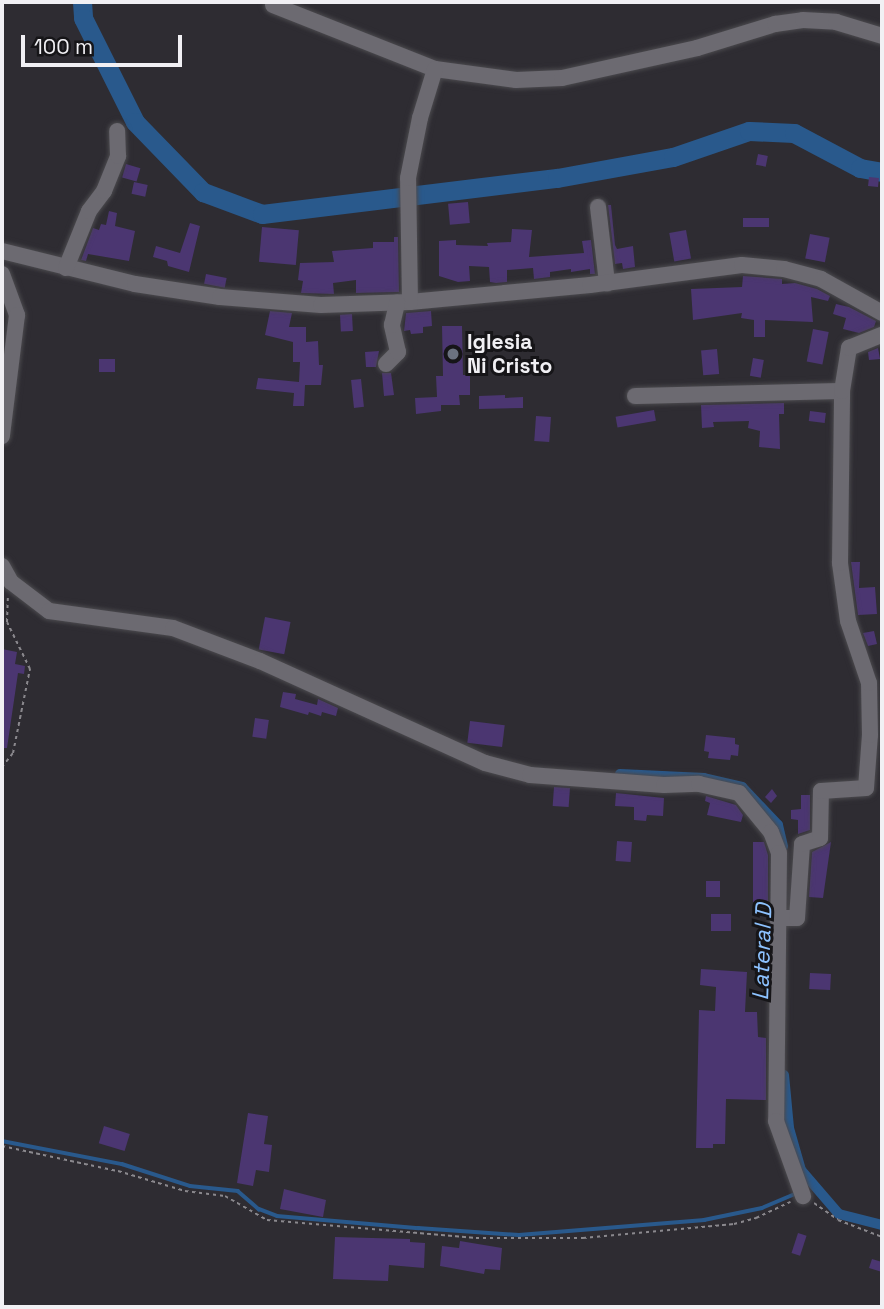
<!DOCTYPE html>
<html>
<head>
<meta charset="utf-8">
<style>
	body { margin:0 }
	#map { position:relative; width:884px; height:1309px; overflow:hidden; background:#2e2c32; font-family:"Space Grotesk",sans-serif }
	div>[style] { position:absolute }
	.stream>* { height:3.5px; margin:-1.75px; padding:0 1.75px; transform-origin:1.75px; border-radius:1.75px; background:#29598c }
	.canal>* { height:10px; margin:-5px; padding:0 5px; transform-origin:5px; border-radius:5px; background:#29598c }
	.river>* { height:19px; margin:-9.5px; padding:0 9.5px; transform-origin:9.5px; border-radius:9.5px; background:#29598c }
	.building>* { inset:0; background:#4b3671; transform-origin:0 0 }
	.path>* { height:2px; margin-top:-1px; transform-origin:0; background:repeating-linear-gradient(90deg,#8a888d 0 3.5px,transparent 0 7px) }
	.roads { filter:drop-shadow(0 0 2px #4b4a4e) drop-shadow(0 0 2px #4b4a4e) }
	.minor>* { height:16px; margin:-8px; padding:0 8px; transform-origin:8px; border-radius:8px; background:#6c6a71 }
	.dots>* { width:19px; height:19px; translate:-50% -50%; box-sizing:border-box; border:4px solid #161518; border-radius:50% }
	span { translate:-50% -50%; white-space:nowrap; text-align:center; line-height:1.15; -webkit-text-stroke:6px #161518; paint-order:stroke }
	.poi-label { font-size:21px; color:#f1f0f4; font-weight:700 }
	.left { translate:0 -50%; text-align:left }
	.water-label { font-size:23px; color:#8dc2ff; font-style:italic }
	.frame { position:absolute; inset:0; border:4px solid #f1f0f4; pointer-events:none }
	.scale { position:absolute; left:21px; top:35px; width:161px; height:32px; box-sizing:border-box; border:4px solid #f1f0f4; border-top:0; padding-left:9px; font-size:21px; line-height:24px; white-space:nowrap; color:#f1f0f4; -webkit-text-stroke:5px #161518; paint-order:stroke }
</style>
</head>
<body>
<div id="map">
	<div class="stream">
		<div style="left:2px;top:1141px;width:122px;rotate:10.9deg"></div>
		<div style="left:122px;top:1164px;width:71px;rotate:17.9deg"></div>
		<div style="left:190px;top:1186px;width:48px;rotate:5.9deg"></div>
		<div style="left:238px;top:1191px;width:28px;rotate:41deg"></div>
		<div style="left:259px;top:1209px;width:19px;rotate:21deg"></div>
		<div style="left:277px;top:1216px;width:142px;rotate:4.9deg"></div>
		<div style="left:418px;top:1228px;width:101px;rotate:4deg"></div>
		<div style="left:519px;top:1235px;width:186px;rotate:-4.6deg"></div>
		<div style="left:704px;top:1220px;width:59px;rotate:-11.7deg"></div>
		<div style="left:762px;top:1208px;width:34px;rotate:-23deg"></div>
	</div>
	<div class="canal">
		<div style="left:620px;top:774px;width:84px;rotate:2.7deg"></div>
		<div style="left:704px;top:778px;width:39px;rotate:13deg"></div>
		<div style="left:742px;top:787px;width:52px;rotate:46.5deg"></div>
		<div style="left:778px;top:825px;width:22px;rotate:77deg"></div>
		<div style="left:784px;top:1075px;width:53px;rotate:84.6deg"></div>
		<div style="left:789px;top:1128px;width:44px;rotate:74.1deg"></div>
		<div style="left:801px;top:1170px;width:58px;rotate:49.2deg"></div>
		<div style="left:839px;top:1214px;width:44px;rotate:14.3deg"></div>
	</div>
	<div class="river">
		<div style="left:82px;top:2px;width:16px;rotate:86deg"></div>
		<div style="left:83px;top:18px;width:116px;rotate:63.4deg"></div>
		<div style="left:135px;top:122px;width:98px;rotate:45.8deg"></div>
		<div style="left:203px;top:192px;width:63px;rotate:20.4deg"></div>
		<div style="left:262px;top:214px;width:297px;rotate:-7deg"></div>
		<div style="left:557px;top:178px;width:118px;rotate:-10.3deg"></div>
		<div style="left:673px;top:157px;width:80px;rotate:-18.9deg"></div>
		<div style="left:749px;top:131px;width:45px;rotate:2.5deg"></div>
		<div style="left:794px;top:133px;width:75px;rotate:27.9deg"></div>
		<div style="left:860px;top:168px;width:22px;rotate:10deg"></div>
	</div>
	<div class="building">
		<div style="left:758px;top:154px;width:10px;height:11px;rotate:11deg"></div>
		<div style="left:126px;top:164px;width:15px;height:14px;rotate:16deg"></div>
		<div style="left:869px;top:177px;width:10px;height:9px;rotate:6deg"></div>
		<div style="left:134px;top:182px;width:14px;height:12px;rotate:12deg"></div>
		<div style="left:468px;top:202px;width:21px;height:20px;rotate:85deg"></div>
		<div style="clip-path:polygon(608px 205px,611px 205px,615px 245px,617px 249px,633px 246px,635px 267px,623px 269px,622px 263px,615px 264px)"></div>
		<div style="clip-path:polygon(109px 211px,117px 213px,115px 226px,135px 231px,129px 261px,88px 254px,86px 261px,81px 260px,93px 228px,99px 230px,101px 224px,106px 225px)"></div>
		<div style="left:769px;top:218px;width:9px;height:26px;rotate:90deg"></div>
		<div style="clip-path:polygon(190px 223px,200px 226px,189px 272px,168px 266px,167px 261px,153px 257px,156px 246px,180px 253px)"></div>
		<div style="left:262px;top:227px;width:37px;height:35px;rotate:5deg"></div>
		<div style="clip-path:polygon(512px 229px,532px 230px,529px 257px,584px 253px,582px 241px,591px 240px,595px 274px,590px 274px,590px 269px,571px 272px,571px 269px,550px 272px,550px 277px,534px 279px,533px 268px,507px 270px,507px 282px,496px 283px,490px 282px,489px 267px,469px 266px,470px 281px,458px 282px,439px 276px,439px 241px,456px 240px,456px 245px,488px 246px,487px 243px,511px 242px)"></div>
		<div style="left:686px;top:230px;width:29px;height:17px;rotate:80deg"></div>
		<div style="left:810px;top:234px;width:20px;height:25px;rotate:11deg"></div>
		<div style="clip-path:polygon(394px 237px,398px 237px,399px 292px,356px 293px,356px 280px,333px 283px,334px 294px,301px 293px,303px 281px,298px 280px,300px 263px,334px 262px,332px 251px,373px 248px,373px 242px,394px 242px)"></div>
		<div style="left:206px;top:274px;width:21px;height:10px;rotate:11deg"></div>
		<div style="clip-path:polygon(743px 276px,782px 279px,782px 284px,795px 283px,817px 289px,830px 296px,828px 301px,811px 297px,813px 322px,765px 320px,765px 337px,754px 337px,754px 320px,741px 318px,742px 313px,693px 320px,691px 289px,742px 287px)"></div>
		<div style="clip-path:polygon(836px 304px,849px 307px,876px 321px,874px 327px,859px 333px,843px 329px,846px 318px,833px 314px)"></div>
		<div style="clip-path:polygon(270px 311px,292px 313px,289px 327px,306px 327px,306px 342px,318px 341px,319px 365px,323px 365px,321px 385px,305px 385px,304px 406px,293px 406px,294px 393px,256px 389px,258px 378px,299px 382px,300px 362px,293px 362px,293px 342px,265px 335px)"></div>
		<div style="clip-path:polygon(431px 311px,432px 326px,423px 327px,423px 333px,411px 334px,410px 330px,404px 331px,406px 313px)"></div>
		<div style="left:352px;top:314px;width:17px;height:12px;rotate:87deg"></div>
		<div style="clip-path:polygon(442px 326px,462px 326px,463px 375px,470px 375px,470px 395px,459px 395px,460px 405px,441px 405px,441px 411px,416px 414px,415px 398px,437px 397px,436px 376px,443px 376px)"></div>
		<div style="left:813px;top:329px;width:16px;height:33px;rotate:11deg"></div>
		<div style="clip-path:polygon(878px 348px,880px 359px,869px 360px,868px 352px)"></div>
		<div style="left:717px;top:349px;width:25px;height:16px;rotate:85deg"></div>
		<div style="clip-path:polygon(379px 351px,376px 367px,366px 367px,365px 352px)"></div>
		<div style="left:753px;top:358px;width:11px;height:18px;rotate:10deg"></div>
		<div style="left:99px;top:359px;width:16px;height:13px"></div>
		<div style="clip-path:polygon(382px 373px,391px 373px,394px 395px,384px 396px)"></div>
		<div style="left:361px;top:379px;width:28px;height:10px;rotate:84deg"></div>
		<div style="clip-path:polygon(505px 395px,505px 398px,523px 397px,523px 408px,479px 409px,479px 396px)"></div>
		<div style="clip-path:polygon(784px 403px,784px 414px,779px 414px,780px 449px,759px 447px,760px 431px,748px 428px,749px 421px,713px 422px,714px 427px,702px 428px,701px 405px)"></div>
		<div style="left:654px;top:410px;width:11px;height:39px;rotate:80deg"></div>
		<div style="left:810px;top:411px;width:16px;height:10px;rotate:7deg"></div>
		<div style="left:536px;top:416px;width:15px;height:25px;rotate:4deg"></div>
		<div style="clip-path:polygon(851px 562px,860px 562px,859px 588px,875px 587px,877px 614px,858px 615px)"></div>
		<div style="left:265px;top:617px;width:26px;height:33px;rotate:11deg"></div>
		<div style="clip-path:polygon(874px 631px,877px 644px,868px 646px,863px 633px)"></div>
		<div style="clip-path:polygon(2px 649px,17px 652px,15px 664px,25px 666px,24px 674px,18px 673px,7px 748px,2px 748px)"></div>
		<div style="clip-path:polygon(283px 692px,296px 694px,295px 699px,317px 705px,318px 699px,338px 708px,336px 716px,322px 712px,321px 716px,309px 712px,308px 715px,280px 707px)"></div>
		<div style="left:255px;top:718px;width:14px;height:19px;rotate:8deg"></div>
		<div style="left:470px;top:721px;width:35px;height:22px;rotate:7deg"></div>
		<div style="clip-path:polygon(706px 735px,735px 738px,735px 744px,739px 745px,738px 756px,731px 755px,730px 760px,708px 758px,709px 752px,704px 751px)"></div>
		<div style="left:554px;top:787px;width:16px;height:19px;rotate:4deg"></div>
		<div style="clip-path:polygon(772px 789px,777px 796px,771px 803px,765px 797px)"></div>
		<div style="clip-path:polygon(616px 793px,664px 798px,663px 816px,647px 815px,646px 821px,634px 820px,634px 807px,615px 806px)"></div>
		<div style="clip-path:polygon(801px 795px,810px 795px,810px 830px,798px 834px,798px 820px,791px 819px,791px 810px,801px 809px)"></div>
		<div style="clip-path:polygon(706px 796px,736px 805px,743px 815px,741px 822px,707px 815px,710px 803px,705px 801px)"></div>
		<div style="left:617px;top:841px;width:15px;height:20px;rotate:4deg"></div>
		<div style="clip-path:polygon(753px 842px,764px 842px,768px 855px,768px 902px,753px 902px)"></div>
		<div style="clip-path:polygon(831px 842px,823px 898px,809px 897px,812px 852px)"></div>
		<div style="left:706px;top:881px;width:14px;height:16px"></div>
		<div style="left:711px;top:914px;width:20px;height:17px"></div>
		<div style="clip-path:polygon(701px 969px,747px 972px,745px 1012px,757px 1012px,758px 1037px,766px 1038px,766px 1100px,726px 1099px,725px 1144px,713px 1144px,713px 1148px,696px 1148px,699px 1010px,715px 1011px,716px 987px,700px 985px)"></div>
		<div style="left:810px;top:973px;width:21px;height:16px;rotate:3deg"></div>
		<div style="clip-path:polygon(248px 1113px,268px 1116px,264px 1144px,272px 1145px,269px 1172px,256px 1170px,253px 1186px,237px 1183px)"></div>
		<div style="left:104px;top:1126px;width:27px;height:18px;rotate:17deg"></div>
		<div style="clip-path:polygon(284px 1189px,326px 1200px,323px 1217px,280px 1209px)"></div>
		<div style="left:798px;top:1233px;width:9px;height:21px;rotate:18deg"></div>
		<div style="clip-path:polygon(335px 1237px,410px 1239px,410px 1242px,425px 1243px,424px 1268px,389px 1265px,388px 1281px,333px 1279px)"></div>
		<div style="clip-path:polygon(460px 1241px,502px 1248px,500px 1270px,485px 1269px,484px 1274px,440px 1266px,442px 1246px,459px 1248px)"></div>
		<div style="clip-path:polygon(872px 1259px,882px 1262px,882px 1272px,869px 1268px)"></div>
	</div>
	<div class="path">
		<div style="left:2px;top:767px;width:18px;rotate:-52deg"></div>
		<div style="left:13px;top:753px;width:86px;rotate:-78.6deg"></div>
		<div style="left:30px;top:669px;width:52px;rotate:-116.1deg"></div>
		<div style="left:7px;top:622px;width:24px;rotate:-88deg"></div>
		<div style="left:2px;top:1146px;width:119px;rotate:12.2deg"></div>
		<div style="left:118px;top:1171px;width:70px;rotate:16.6deg"></div>
		<div style="left:185px;top:1191px;width:40px;rotate:7.1deg"></div>
		<div style="left:225px;top:1196px;width:48px;rotate:29.7deg"></div>
		<div style="left:267px;top:1220px;width:210px;rotate:4.9deg"></div>
		<div style="left:476px;top:1238px;width:107px"></div>
		<div style="left:583px;top:1238px;width:152px;rotate:-5.3deg"></div>
		<div style="left:734px;top:1224px;width:23px;rotate:-15deg"></div>
		<div style="left:756px;top:1218px;width:38px;rotate:-25deg"></div>
		<div style="left:814px;top:1203px;width:29px;rotate:35deg"></div>
		<div style="left:838px;top:1220px;width:47px;rotate:21.1deg"></div>
	</div>
	<div class="roads">
		<div class="minor">
			<div style="left:273px;top:5px;width:174px;rotate:21.6deg"></div>
			<div style="left:435px;top:69px;width:82px;rotate:7.7deg"></div>
			<div style="left:516px;top:80px;width:46px;rotate:-2.5deg"></div>
			<div style="left:562px;top:78px;width:138px;rotate:-12.5deg"></div>
			<div style="left:697px;top:48px;width:82px;rotate:-17.1deg"></div>
			<div style="left:775px;top:24px;width:28px;rotate:-8deg"></div>
			<div style="left:803px;top:20px;width:33px;rotate:3deg"></div>
			<div style="left:836px;top:22px;width:48px;rotate:16.9deg"></div>
			<div style="left:598px;top:207px;width:77px;rotate:83.2deg"></div>
			<div style="left:2px;top:251px;width:137px;rotate:13.9deg"></div>
			<div style="left:135px;top:284px;width:86px;rotate:8.7deg"></div>
			<div style="left:220px;top:297px;width:101px;rotate:4.5deg"></div>
			<div style="left:321px;top:305px;width:89px;rotate:-1.9deg"></div>
			<div style="left:410px;top:302px;width:181px;rotate:-5.4deg"></div>
			<div style="left:590px;top:285px;width:153px;rotate:-7.5deg"></div>
			<div style="left:742px;top:265px;width:42px;rotate:5.4deg"></div>
			<div style="left:784px;top:269px;width:38px;rotate:15deg"></div>
			<div style="left:821px;top:279px;width:70px;rotate:29.1deg"></div>
			<div style="left:66px;top:268px;width:61px;rotate:-68deg"></div>
			<div style="left:89px;top:211px;width:25px;rotate:-53deg"></div>
			<div style="left:104px;top:191px;width:38px;rotate:-68deg"></div>
			<div style="left:118px;top:156px;width:25px;rotate:-92deg"></div>
			<div style="left:2px;top:274px;width:44px;rotate:69.9deg"></div>
			<div style="left:17px;top:315px;width:122px;rotate:97.1deg"></div>
			<div style="left:410px;top:302px;width:124px;rotate:-90.9deg"></div>
			<div style="left:408px;top:178px;width:61px;rotate:-78.7deg"></div>
			<div style="left:420px;top:118px;width:51px;rotate:-73deg"></div>
			<div style="left:386px;top:364px;width:17px;rotate:-45deg"></div>
			<div style="left:398px;top:352px;width:28px;rotate:-103deg"></div>
			<div style="left:392px;top:325px;width:23px;rotate:-77deg"></div>
			<div style="left:635px;top:396px;width:207px;rotate:-1.4deg"></div>
			<div style="left:2px;top:566px;width:18px;rotate:61deg"></div>
			<div style="left:11px;top:582px;width:48px;rotate:37.3deg"></div>
			<div style="left:49px;top:611px;width:125px;rotate:7.8deg"></div>
			<div style="left:173px;top:628px;width:93px;rotate:20.8deg"></div>
			<div style="left:260px;top:661px;width:247px;rotate:24.4deg"></div>
			<div style="left:485px;top:763px;width:47px;rotate:14.9deg"></div>
			<div style="left:530px;top:775px;width:134px;rotate:4.3deg"></div>
			<div style="left:664px;top:785px;width:35px;rotate:-2deg"></div>
			<div style="left:699px;top:784px;width:41px;rotate:12.7deg"></div>
			<div style="left:739px;top:793px;width:50px;rotate:50.6deg"></div>
			<div style="left:771px;top:832px;width:22px;rotate:69deg"></div>
			<div style="left:779px;top:853px;width:268px;rotate:90.6deg"></div>
			<div style="left:776px;top:1121px;width:80px;rotate:70.2deg"></div>
			<div style="left:777px;top:918px;width:20px"></div>
			<div style="left:797px;top:918px;width:74px;rotate:-86.1deg"></div>
			<div style="left:802px;top:844px;width:19px;rotate:-18deg"></div>
			<div style="left:820px;top:838px;width:47px;rotate:-88.8deg"></div>
			<div style="left:821px;top:791px;width:45px;rotate:-3.8deg"></div>
			<div style="left:866px;top:788px;width:53px;rotate:-85.7deg"></div>
			<div style="left:870px;top:735px;width:52px;rotate:-91.1deg"></div>
			<div style="left:869px;top:683px;width:65px;rotate:-108.7deg"></div>
			<div style="left:848px;top:621px;width:59px;rotate:-97.9deg"></div>
			<div style="left:840px;top:563px;width:172px;rotate:-89.3deg"></div>
			<div style="left:842px;top:391px;width:44px;rotate:-80.8deg"></div>
			<div style="left:849px;top:348px;width:35px;rotate:-22deg"></div>
		</div>
	</div>
	<div class="dots">
		<div style="left:453px;top:354px;background:#6b7280"></div>
	</div>
	<div class="poi-label">
		<span class="left" style="left:467px;top:354px">Iglesia<br>Ni Cristo</span>
	</div>
	<div class="water-label">
		<span style="left:762px;top:952px;rotate:-88deg">Lateral D</span>
	</div>
	<div class="frame"></div>
	<div class="scale">100 m</div>
</div>
</body>
</html>
